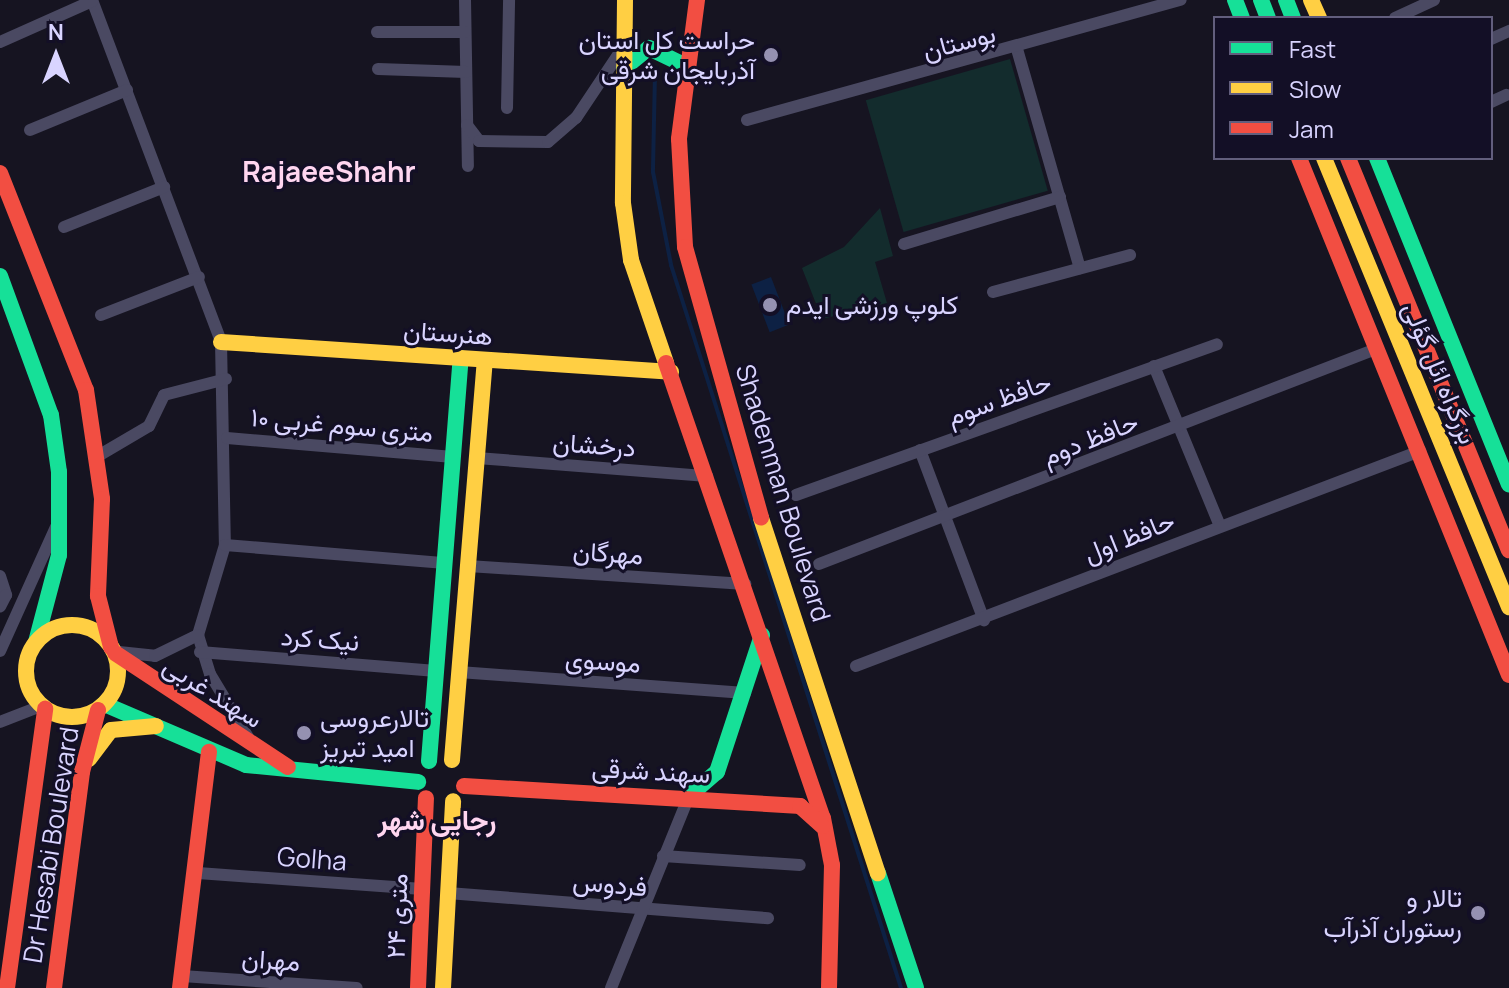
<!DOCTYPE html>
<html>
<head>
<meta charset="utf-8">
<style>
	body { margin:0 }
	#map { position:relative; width:1509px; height:988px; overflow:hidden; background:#161421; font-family:Manrope,Vazirmatn,sans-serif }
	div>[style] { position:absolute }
	.green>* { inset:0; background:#132c2d; transform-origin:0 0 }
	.water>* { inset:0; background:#0d2144; transform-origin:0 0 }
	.stream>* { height:4px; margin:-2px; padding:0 2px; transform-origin:2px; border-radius:2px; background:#0d2144 }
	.street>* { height:12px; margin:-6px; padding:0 6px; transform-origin:6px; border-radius:6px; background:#4a4962 }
	.fast>* { height:16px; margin:-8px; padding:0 8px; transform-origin:8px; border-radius:8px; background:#16e098 }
	.slow>* { height:16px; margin:-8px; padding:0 8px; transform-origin:8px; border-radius:8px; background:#ffcf43 }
	.slow>.ring { margin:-8px; padding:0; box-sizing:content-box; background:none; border:16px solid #ffcf43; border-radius:50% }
	.jam>* { height:16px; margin:-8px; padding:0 8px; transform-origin:8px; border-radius:8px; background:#f24e42 }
	.dots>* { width:22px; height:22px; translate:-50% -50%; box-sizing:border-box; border:4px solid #130f26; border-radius:50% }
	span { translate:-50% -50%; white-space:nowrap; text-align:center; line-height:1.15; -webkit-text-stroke:6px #130f26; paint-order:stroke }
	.poi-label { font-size:26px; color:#d9d4ff }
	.right { translate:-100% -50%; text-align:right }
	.left { translate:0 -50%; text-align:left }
	.street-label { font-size:26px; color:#d9d4ff }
	.neighbourhood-label { font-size:28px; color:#ffd6f0; font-weight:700 }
	.legend { position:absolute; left:1213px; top:16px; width:280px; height:144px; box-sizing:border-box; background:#130f26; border:2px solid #625e7d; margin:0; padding:10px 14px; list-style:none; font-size:24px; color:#d9d4ff }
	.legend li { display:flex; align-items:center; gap:16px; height:40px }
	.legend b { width:40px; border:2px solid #625e7d }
	.north { position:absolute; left:16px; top:16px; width:80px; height:80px; -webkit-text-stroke:6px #130f26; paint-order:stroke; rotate:0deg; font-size:22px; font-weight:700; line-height:32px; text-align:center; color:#d9d4ff }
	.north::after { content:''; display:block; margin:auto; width:28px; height:36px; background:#d9d4ff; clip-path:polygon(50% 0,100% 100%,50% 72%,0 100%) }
</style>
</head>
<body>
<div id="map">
	<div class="green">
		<div style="left:1010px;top:59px;width:137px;height:150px;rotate:74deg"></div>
		<div style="clip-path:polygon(880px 208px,893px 256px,875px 262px,887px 303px,822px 319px,802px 268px,844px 247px)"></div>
	</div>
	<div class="water">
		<div style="left:771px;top:277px;width:51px;height:21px;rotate:69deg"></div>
	</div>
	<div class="stream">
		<div style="left:655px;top:73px;width:99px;rotate:91.2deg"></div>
		<div style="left:653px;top:172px;width:95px;rotate:79deg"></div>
		<div style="left:671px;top:265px;width:759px;rotate:72.35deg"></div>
	</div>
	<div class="street">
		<div style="left:92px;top:0;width:366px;rotate:69.3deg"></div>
		<div style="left:221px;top:342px;width:203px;rotate:88.9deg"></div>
		<div style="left:225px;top:545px;width:94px;rotate:106.7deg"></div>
		<div style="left:198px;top:635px;width:41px;rotate:72.9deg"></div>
		<div style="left:210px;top:674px;width:76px;rotate:59deg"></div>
		<div style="left:465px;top:0;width:166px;rotate:89deg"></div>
		<div style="left:1395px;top:18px;width:43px;rotate:-24.8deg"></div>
		<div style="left:377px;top:32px;width:88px"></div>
		<div style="left:1491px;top:39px;width:20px;rotate:-24deg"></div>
		<div style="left:0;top:42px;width:101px;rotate:-24deg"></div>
		<div style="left:1017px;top:49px;width:228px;rotate:74deg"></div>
		<div style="left:378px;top:69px;width:88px;rotate:2deg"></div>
		<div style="left:1491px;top:102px;width:17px;rotate:-25deg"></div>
		<div style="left:507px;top:108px;width:108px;rotate:-88.9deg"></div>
		<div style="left:747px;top:120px;width:450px;rotate:-15.5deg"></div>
		<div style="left:467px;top:125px;width:20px;rotate:53deg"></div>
		<div style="left:479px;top:141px;width:69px;rotate:0.8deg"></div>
		<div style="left:548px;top:142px;width:37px;rotate:-41deg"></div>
		<div style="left:576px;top:118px;width:87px;rotate:-56.3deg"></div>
		<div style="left:30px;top:130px;width:105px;rotate:-22.4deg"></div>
		<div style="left:64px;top:227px;width:108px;rotate:-21.8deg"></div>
		<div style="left:904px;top:244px;width:163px;rotate:-16.8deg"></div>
		<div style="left:993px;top:292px;width:142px;rotate:-15.1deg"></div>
		<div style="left:101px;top:315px;width:105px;rotate:-21.2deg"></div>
		<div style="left:1154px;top:366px;width:171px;rotate:67.6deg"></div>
		<div style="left:227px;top:438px;width:227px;rotate:4.8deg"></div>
		<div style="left:920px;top:450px;width:182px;rotate:69.4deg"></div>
		<div style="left:98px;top:456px;width:59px;rotate:-30.5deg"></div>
		<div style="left:149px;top:426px;width:34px;rotate:-64deg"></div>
		<div style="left:164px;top:395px;width:64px;rotate:-14.5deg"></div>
		<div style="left:477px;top:458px;width:231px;rotate:4.5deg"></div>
		<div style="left:796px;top:495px;width:447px;rotate:-19.7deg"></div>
		<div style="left:225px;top:545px;width:221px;rotate:4.7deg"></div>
		<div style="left:819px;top:564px;width:597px;rotate:-21.11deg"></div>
		<div style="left:468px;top:566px;width:278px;rotate:3.7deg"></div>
		<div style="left:0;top:576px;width:20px;rotate:72deg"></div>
		<div style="left:6px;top:595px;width:13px;rotate:117deg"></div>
		<div style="left:0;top:651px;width:136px;rotate:-65.7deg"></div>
		<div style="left:119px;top:652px;width:36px;rotate:6deg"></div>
		<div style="left:155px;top:656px;width:48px;rotate:-26deg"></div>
		<div style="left:200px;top:652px;width:237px;rotate:4.6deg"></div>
		<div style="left:856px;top:666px;width:604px;rotate:-20.87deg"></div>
		<div style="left:459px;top:672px;width:287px;rotate:4.2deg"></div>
		<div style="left:0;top:722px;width:44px;rotate:-21.3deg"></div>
		<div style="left:663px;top:856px;width:137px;rotate:3.8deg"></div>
		<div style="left:198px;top:873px;width:225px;rotate:4.1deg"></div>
		<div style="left:448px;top:893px;width:321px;rotate:4.5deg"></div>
		<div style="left:182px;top:976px;width:175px;rotate:3.9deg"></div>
		<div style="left:611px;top:988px;width:207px;rotate:-67.9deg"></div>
	</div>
	<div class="fast">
		<div style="left:1235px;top:0;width:19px;rotate:69deg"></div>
		<div style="left:1261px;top:0;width:19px;rotate:69deg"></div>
		<div style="left:1286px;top:0;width:19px;rotate:69deg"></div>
		<div style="left:624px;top:68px;width:32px;rotate:-39deg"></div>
		<div style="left:649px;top:48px;width:41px;rotate:25.9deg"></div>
		<div style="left:1377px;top:158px;width:352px;rotate:68deg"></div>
		<div style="left:0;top:276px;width:148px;rotate:69.9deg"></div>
		<div style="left:51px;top:415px;width:58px;rotate:82deg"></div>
		<div style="left:59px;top:472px;width:83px;rotate:90deg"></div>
		<div style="left:59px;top:555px;width:90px;rotate:104.8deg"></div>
		<div style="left:104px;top:704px;width:155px;rotate:23.2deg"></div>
		<div style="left:246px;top:765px;width:173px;rotate:5.6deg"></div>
		<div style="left:429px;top:761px;width:404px;rotate:-85.5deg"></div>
		<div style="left:689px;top:796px;width:37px;rotate:-41deg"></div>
		<div style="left:717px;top:772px;width:144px;rotate:-71.8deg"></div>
		<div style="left:878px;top:873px;width:121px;rotate:71.7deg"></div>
	</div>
	<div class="slow">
		<div style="left:625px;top:0;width:203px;rotate:90.6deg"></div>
		<div style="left:623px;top:203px;width:58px;rotate:82deg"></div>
		<div style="left:631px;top:260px;width:109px;rotate:71.2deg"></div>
		<div style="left:1311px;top:0;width:20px;rotate:66deg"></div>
		<div style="left:1324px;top:158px;width:486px;rotate:67.6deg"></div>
		<div style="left:221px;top:342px;width:451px;rotate:3.8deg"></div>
		<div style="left:761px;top:518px;width:374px;rotate:71.8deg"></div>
		<div class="ring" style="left:26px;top:625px;width:76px;height:76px"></div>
		<div style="left:89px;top:759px;width:36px;rotate:-53deg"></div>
		<div style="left:111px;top:730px;width:45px;rotate:-5.1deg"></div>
		<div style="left:452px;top:760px;width:401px;rotate:-85.3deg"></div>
		<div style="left:443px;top:988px;width:187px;rotate:-86.9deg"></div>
	</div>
	<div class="jam">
		<div style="left:697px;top:0;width:140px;rotate:97.4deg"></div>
		<div style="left:679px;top:139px;width:108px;rotate:86.8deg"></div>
		<div style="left:685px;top:247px;width:281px;rotate:74.3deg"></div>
		<div style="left:1299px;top:158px;width:558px;rotate:67.89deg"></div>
		<div style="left:1348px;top:158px;width:424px;rotate:67.7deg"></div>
		<div style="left:0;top:173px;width:233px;rotate:68.4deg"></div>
		<div style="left:86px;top:390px;width:110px;rotate:81.6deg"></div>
		<div style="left:102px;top:499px;width:97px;rotate:92.4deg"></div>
		<div style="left:98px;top:596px;width:53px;rotate:75.7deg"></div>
		<div style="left:666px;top:363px;width:481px;rotate:71deg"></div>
		<div style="left:823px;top:818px;width:48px;rotate:79.2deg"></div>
		<div style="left:832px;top:865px;width:123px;rotate:91.4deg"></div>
		<div style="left:115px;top:653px;width:207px;rotate:33.4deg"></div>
		<div style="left:464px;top:786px;width:337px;rotate:3.4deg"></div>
		<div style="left:800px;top:806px;width:30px;rotate:42deg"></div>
		<div style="left:7px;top:988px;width:282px;rotate:-82.2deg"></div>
		<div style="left:54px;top:988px;width:218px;rotate:-82.6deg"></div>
		<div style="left:82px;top:772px;width:64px;rotate:-75.5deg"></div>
		<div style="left:180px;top:988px;width:238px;rotate:-83deg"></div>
		<div style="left:418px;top:988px;width:190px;rotate:-87.6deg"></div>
	</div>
	<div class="dots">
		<div style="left:771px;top:55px;background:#9591b1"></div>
		<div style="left:770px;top:305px;background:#9591b1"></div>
		<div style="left:304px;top:733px;background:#9591b1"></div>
		<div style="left:1478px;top:913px;background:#9591b1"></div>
	</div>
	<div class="poi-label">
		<span class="right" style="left:755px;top:55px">حراست کل استان<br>آذربایجان شرقی</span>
		<span class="left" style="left:786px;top:305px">کلوپ ورزشی ایدم</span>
		<span class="left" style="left:320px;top:733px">تالارعروسی<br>امید تبریز</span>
		<span class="right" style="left:1462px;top:913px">تالار و<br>رستوران آذرآب</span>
	</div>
	<div class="street-label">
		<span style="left:959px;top:42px;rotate:-15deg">بوستان</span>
		<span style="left:448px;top:333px;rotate:4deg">هنرستان</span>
		<span style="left:1440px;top:373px;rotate:67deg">بزرگراه ائل گؤلی</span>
		<span style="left:999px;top:399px;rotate:-20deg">حافظ سوم</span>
		<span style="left:342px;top:425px;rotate:5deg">۱۰ متری سوم غربی</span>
		<span style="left:1090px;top:439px;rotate:-22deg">حافظ دوم</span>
		<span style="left:594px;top:445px;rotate:4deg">درخشان</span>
		<span style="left:783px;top:493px;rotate:73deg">Shadenman Boulevard</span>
		<span style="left:1129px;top:537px;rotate:-22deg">حافظ اول</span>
		<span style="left:608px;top:553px;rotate:4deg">مهرگان</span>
		<span style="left:320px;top:639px;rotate:4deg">نیک کرد</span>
		<span style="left:603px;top:661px;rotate:4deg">موسوی</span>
		<span style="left:213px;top:692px;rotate:32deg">سهند غربی</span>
		<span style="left:651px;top:771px;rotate:3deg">سهند شرقی</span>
		<span style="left:51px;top:845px;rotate:-81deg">Dr Hesabi Boulevard</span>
		<span style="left:312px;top:859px;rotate:4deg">Golha</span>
		<span style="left:610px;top:884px;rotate:5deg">فردوس</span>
		<span style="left:397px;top:916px;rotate:-88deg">۲۴ متری</span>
		<span style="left:271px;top:960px;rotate:4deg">مهران</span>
	</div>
	<div class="neighbourhood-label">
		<span style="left:329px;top:171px">RajaeeShahr</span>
		<span style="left:437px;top:819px">رجایی شهر</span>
	</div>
	<ul class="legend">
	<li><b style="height:10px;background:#16e098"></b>Fast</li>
	<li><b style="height:10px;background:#ffcf43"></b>Slow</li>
	<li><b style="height:10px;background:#f24e42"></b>Jam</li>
	</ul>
	<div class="north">N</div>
</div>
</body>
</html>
